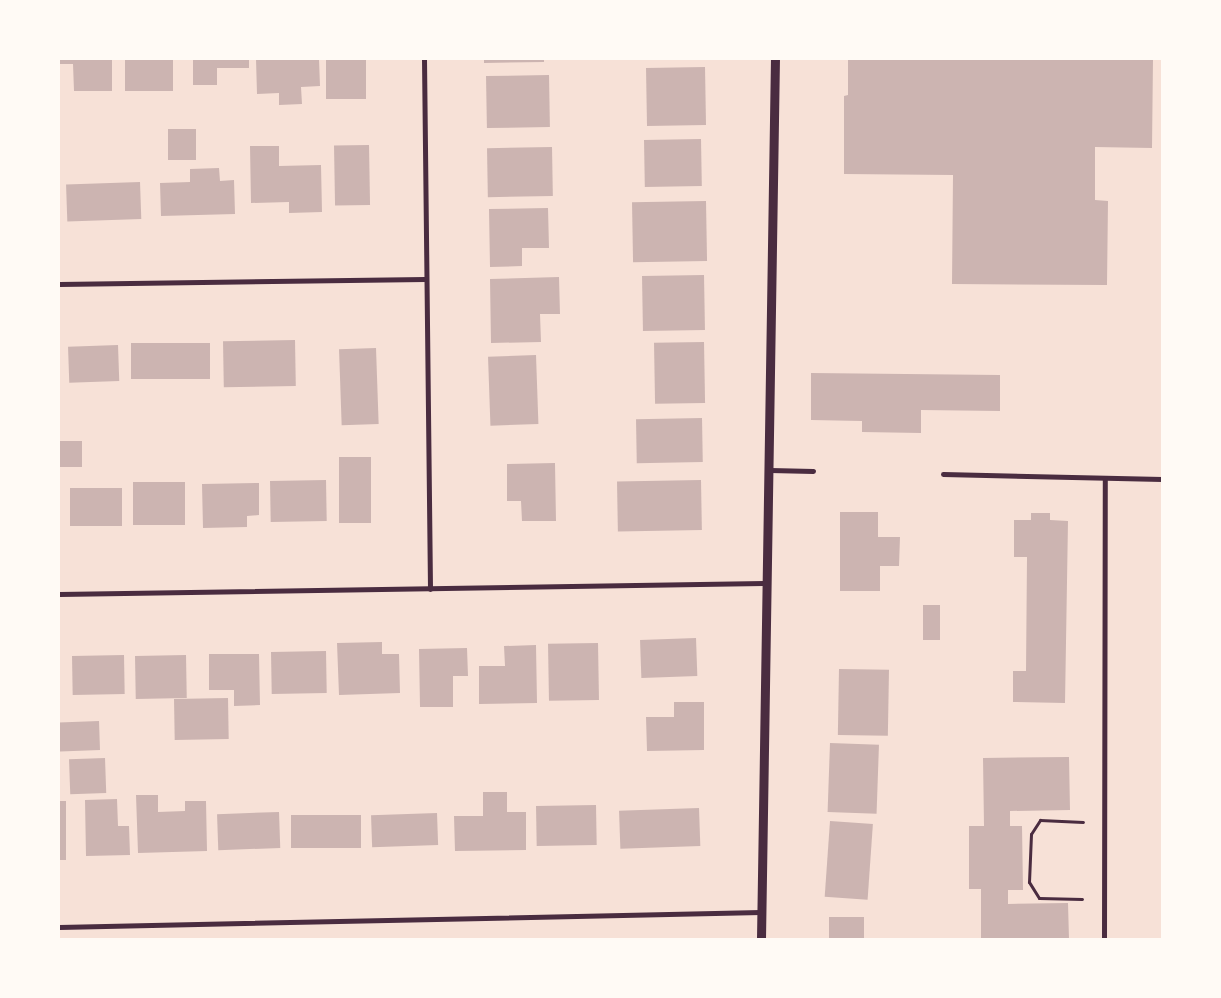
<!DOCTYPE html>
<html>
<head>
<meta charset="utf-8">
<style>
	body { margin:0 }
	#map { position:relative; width:1221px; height:998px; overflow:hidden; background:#f7e1d7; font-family:Commissioner,sans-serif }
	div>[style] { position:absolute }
	.building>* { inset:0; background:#ccb4b1; transform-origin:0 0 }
	.path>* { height:3px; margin:-1.5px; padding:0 1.5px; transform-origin:1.5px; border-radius:1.5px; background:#4a2c40 }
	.minor>* { height:5px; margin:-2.5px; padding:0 2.5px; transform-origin:2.5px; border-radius:2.5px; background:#4a2c40 }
	.tertiary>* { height:9px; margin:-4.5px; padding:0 4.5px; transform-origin:4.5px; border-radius:4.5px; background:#4a2c40 }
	span { translate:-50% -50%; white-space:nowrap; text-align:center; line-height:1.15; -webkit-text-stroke:5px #fffaf5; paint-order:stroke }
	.frame { position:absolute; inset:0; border:60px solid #fffaf5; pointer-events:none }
</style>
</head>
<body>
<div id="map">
	<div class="building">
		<div style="clip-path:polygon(59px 59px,112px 59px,112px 91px,74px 91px,73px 64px,59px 64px)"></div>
		<div style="left:125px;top:59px;width:48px;height:32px"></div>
		<div style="clip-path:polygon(193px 59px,249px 59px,249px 68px,217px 68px,217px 85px,193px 85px)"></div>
		<div style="clip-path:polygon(256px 59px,319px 59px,320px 86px,301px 87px,302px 104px,279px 105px,279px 93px,257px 94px)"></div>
		<div style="left:326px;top:59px;width:40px;height:40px"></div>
		<div style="clip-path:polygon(484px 59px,544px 59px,544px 62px,484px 63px)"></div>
		<div style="clip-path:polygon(848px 59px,1153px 59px,1152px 148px,1095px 147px,1095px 200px,1108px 201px,1107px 285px,952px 284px,953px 175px,844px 174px,844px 96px,848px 95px)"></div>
		<div style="left:705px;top:67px;width:58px;height:59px;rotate:89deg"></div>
		<div style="left:549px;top:75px;width:52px;height:63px;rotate:89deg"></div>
		<div style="left:168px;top:129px;width:28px;height:31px"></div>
		<div style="left:701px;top:139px;width:47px;height:57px;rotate:89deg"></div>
		<div style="left:369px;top:145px;width:60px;height:35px;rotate:89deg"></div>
		<div style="clip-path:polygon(250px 146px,279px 146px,279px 166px,321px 165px,322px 212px,289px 213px,289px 202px,251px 203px)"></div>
		<div style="left:552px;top:147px;width:49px;height:65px;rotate:89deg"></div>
		<div style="clip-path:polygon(219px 168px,220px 181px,234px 180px,235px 214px,161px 216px,160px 183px,190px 182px,190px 169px)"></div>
		<div style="left:140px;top:182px;width:37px;height:74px;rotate:88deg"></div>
		<div style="left:706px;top:201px;width:60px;height:74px;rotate:89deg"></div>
		<div style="clip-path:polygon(548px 208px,549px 248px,522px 248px,522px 266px,490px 267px,489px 209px)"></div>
		<div style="left:704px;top:275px;width:55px;height:62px;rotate:89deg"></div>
		<div style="clip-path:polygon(559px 277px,560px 314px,540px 314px,541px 342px,491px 343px,490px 279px)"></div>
		<div style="left:295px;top:340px;width:46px;height:72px;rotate:89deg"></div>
		<div style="left:704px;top:342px;width:61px;height:50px;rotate:89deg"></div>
		<div style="left:210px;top:343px;width:36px;height:79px;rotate:90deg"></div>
		<div style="left:118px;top:345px;width:36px;height:50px;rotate:88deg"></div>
		<div style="left:376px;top:348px;width:76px;height:37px;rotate:88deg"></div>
		<div style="left:536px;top:355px;width:69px;height:48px;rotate:88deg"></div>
		<div style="clip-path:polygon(811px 373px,1000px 375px,1000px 411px,921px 410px,921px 433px,862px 432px,862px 421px,811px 420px)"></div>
		<div style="left:702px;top:418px;width:44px;height:66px;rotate:89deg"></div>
		<div style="left:59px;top:441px;width:23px;height:26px"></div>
		<div style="left:339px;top:457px;width:32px;height:66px"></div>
		<div style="clip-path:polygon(555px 463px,556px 521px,522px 521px,521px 501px,507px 501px,507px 464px)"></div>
		<div style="left:326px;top:480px;width:41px;height:56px;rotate:89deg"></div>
		<div style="left:701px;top:480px;width:50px;height:84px;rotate:89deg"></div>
		<div style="left:133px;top:482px;width:52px;height:43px"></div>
		<div style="clip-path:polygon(259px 483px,259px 515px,247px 516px,247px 527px,203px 528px,202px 484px)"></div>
		<div style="left:70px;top:488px;width:52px;height:38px"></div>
		<div style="clip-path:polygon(840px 512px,878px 512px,878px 537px,900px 537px,899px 566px,880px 566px,880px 591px,840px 591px)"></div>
		<div style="clip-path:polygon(1031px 513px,1050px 513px,1050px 520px,1068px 521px,1065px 703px,1013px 702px,1013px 671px,1026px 671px,1027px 557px,1014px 557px,1014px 520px,1031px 520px)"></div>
		<div style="left:923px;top:605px;width:17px;height:35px"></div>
		<div style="left:696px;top:638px;width:38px;height:56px;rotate:88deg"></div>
		<div style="clip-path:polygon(382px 642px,382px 654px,399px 654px,400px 693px,339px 695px,337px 643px)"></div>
		<div style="left:598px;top:643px;width:57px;height:50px;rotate:89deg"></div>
		<div style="clip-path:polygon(536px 645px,537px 703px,479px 704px,479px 666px,505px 666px,504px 646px)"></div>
		<div style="clip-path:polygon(467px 648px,468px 676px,453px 676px,453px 707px,420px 707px,419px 649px)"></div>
		<div style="left:326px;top:651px;width:42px;height:55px;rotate:89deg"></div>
		<div style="clip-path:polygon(209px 654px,259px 654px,260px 705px,234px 706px,234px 690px,209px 690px)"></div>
		<div style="left:124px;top:655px;width:39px;height:52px;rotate:89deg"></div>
		<div style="left:186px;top:655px;width:43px;height:51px;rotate:89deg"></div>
		<div style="left:839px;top:669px;width:50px;height:66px;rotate:1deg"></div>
		<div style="left:228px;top:698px;width:41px;height:54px;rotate:89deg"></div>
		<div style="clip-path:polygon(674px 702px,704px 702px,704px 750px,647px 751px,646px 717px,674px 717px)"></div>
		<div style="left:99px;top:721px;width:29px;height:40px;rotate:88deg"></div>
		<div style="left:830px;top:743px;width:49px;height:69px;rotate:2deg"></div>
		<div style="clip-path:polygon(1069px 757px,1070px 810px,1010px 811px,1010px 826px,1022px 826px,1023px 890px,1008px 890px,1008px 904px,1068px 903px,1069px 939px,981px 939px,981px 889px,969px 889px,969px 826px,984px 826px,983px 758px)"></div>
		<div style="left:105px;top:758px;width:35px;height:36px;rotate:88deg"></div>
		<div style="clip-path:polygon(483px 792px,507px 792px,507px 812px,526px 812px,526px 850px,455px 851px,454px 816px,483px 816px)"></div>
		<div style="clip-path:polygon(136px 795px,158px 795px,158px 812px,185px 811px,185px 801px,206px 801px,207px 851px,138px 853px)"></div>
		<div style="clip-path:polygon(117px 799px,118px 826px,129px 826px,130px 855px,86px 856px,85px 800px)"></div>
		<div style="left:59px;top:801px;width:7px;height:59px"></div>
		<div style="left:596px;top:805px;width:40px;height:60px;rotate:89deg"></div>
		<div style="left:699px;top:808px;width:38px;height:80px;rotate:88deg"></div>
		<div style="left:279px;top:812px;width:36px;height:62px;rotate:88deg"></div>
		<div style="left:437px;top:813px;width:32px;height:66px;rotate:88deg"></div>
		<div style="left:361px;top:815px;width:33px;height:70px;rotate:90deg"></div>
		<div style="left:830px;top:821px;width:43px;height:76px;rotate:4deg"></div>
		<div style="left:864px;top:917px;width:22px;height:35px;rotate:90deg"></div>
	</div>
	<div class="path">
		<div style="left:1082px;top:899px;width:43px;rotate:-178.7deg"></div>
		<div style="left:1039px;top:898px;width:19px;rotate:-122deg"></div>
		<div style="left:1029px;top:882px;width:48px;rotate:-87.6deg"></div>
		<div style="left:1031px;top:834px;width:17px;rotate:-57deg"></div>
		<div style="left:1040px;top:820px;width:43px;rotate:2.7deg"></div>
	</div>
	<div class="minor">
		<div style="left:424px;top:59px;width:530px;rotate:89.35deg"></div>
		<div style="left:59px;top:284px;width:366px;rotate:-0.8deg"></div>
		<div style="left:770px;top:470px;width:43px;rotate:1.3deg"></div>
		<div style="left:943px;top:474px;width:219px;rotate:1.3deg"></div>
		<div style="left:59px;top:594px;width:708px;rotate:-0.89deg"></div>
		<div style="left:59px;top:927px;width:702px;rotate:-1.22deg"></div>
		<div style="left:1104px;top:939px;width:461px;rotate:-89.9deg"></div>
	</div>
	<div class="tertiary">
		<div style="left:761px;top:939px;width:880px;rotate:-89.09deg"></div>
	</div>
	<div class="frame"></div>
</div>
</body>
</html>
